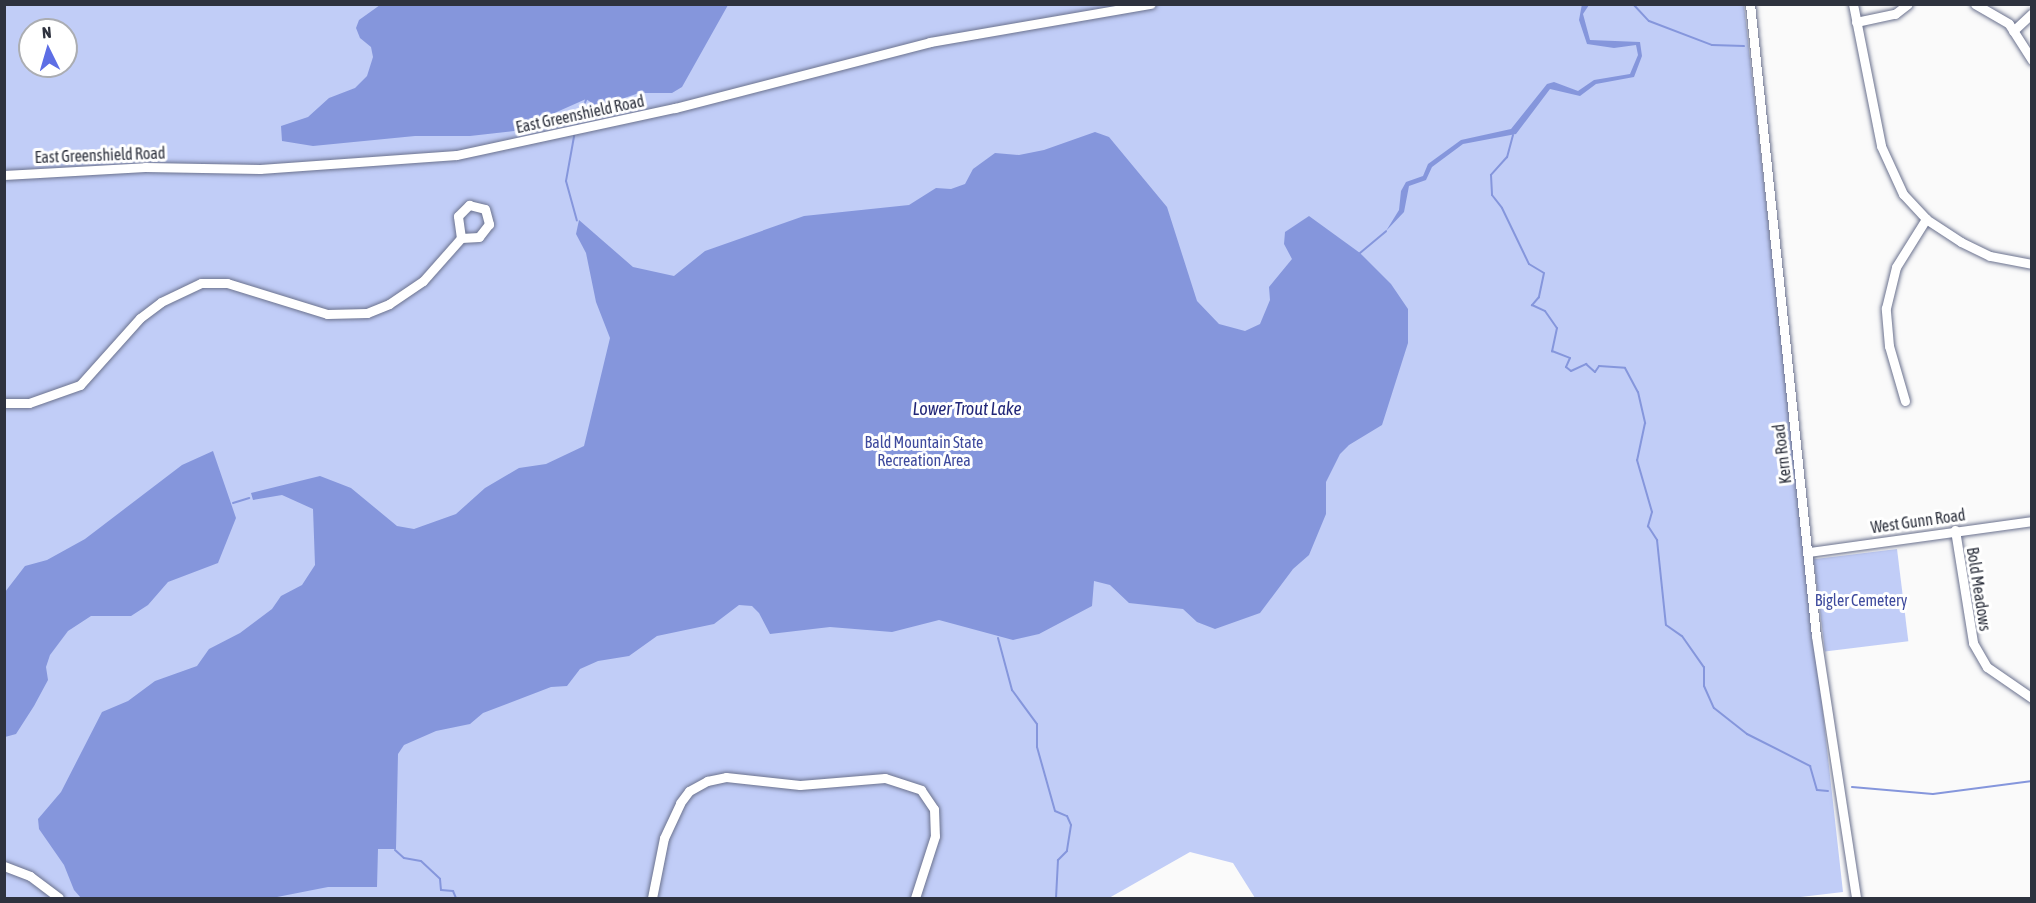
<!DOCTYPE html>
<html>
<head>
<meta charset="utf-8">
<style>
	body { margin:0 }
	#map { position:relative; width:2036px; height:903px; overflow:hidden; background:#fafafa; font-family:"Asap Condensed",sans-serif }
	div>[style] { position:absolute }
	.green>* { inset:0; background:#c1cdf7; transform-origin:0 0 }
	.water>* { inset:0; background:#8596dc }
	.stream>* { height:2px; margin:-1px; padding:0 1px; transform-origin:1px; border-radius:1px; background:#8596dc }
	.roads { filter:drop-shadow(0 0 2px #6b728e) drop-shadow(0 0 2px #6b728e) }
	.minor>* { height:9px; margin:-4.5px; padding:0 4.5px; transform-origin:4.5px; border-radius:4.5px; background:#fff }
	span { translate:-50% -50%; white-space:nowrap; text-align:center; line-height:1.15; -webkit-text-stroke:6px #fff; paint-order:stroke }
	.street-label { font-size:16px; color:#2e323e }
	.park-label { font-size:16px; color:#3e4a9d }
	.water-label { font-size:18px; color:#222778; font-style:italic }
	.frame { position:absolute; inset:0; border:6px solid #2e323e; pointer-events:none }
	.north { position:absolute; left:18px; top:18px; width:60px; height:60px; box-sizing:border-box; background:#fff; border:2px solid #abadb2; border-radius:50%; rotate:355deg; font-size:16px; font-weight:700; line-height:24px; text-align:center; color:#2e323e }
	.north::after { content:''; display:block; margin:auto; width:21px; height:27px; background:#5d6ee5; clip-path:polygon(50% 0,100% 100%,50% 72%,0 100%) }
</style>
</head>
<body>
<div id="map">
	<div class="green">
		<div style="clip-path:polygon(evenodd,5px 5px,1744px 5px,1843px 892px,1792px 898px,1255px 898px,1233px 863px,1190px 852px,1109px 898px,5px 898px,5px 5px,30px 30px,66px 30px,66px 66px,30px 66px,30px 30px)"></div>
		<div style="left:1897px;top:549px;width:93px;height:84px;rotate:83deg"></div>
	</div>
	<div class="water">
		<div style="clip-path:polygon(1582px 4px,1589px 5px,1583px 14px,1590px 40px,1640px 42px,1642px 56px,1634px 77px,1596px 84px,1580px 96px,1550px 89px,1516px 134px,1463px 144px,1432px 167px,1426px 180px,1409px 186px,1404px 212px,1386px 231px,1399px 210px,1401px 191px,1406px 182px,1423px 176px,1428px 164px,1461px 140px,1511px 129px,1547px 84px,1554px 82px,1578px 91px,1594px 80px,1630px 74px,1638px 55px,1636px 45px,1614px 48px,1587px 44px,1579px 20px)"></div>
		<div style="clip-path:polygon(380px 5px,380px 4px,728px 5px,682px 87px,672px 93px,639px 93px,598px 107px,586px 99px,514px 131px,470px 136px,415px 136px,313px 146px,282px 141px,281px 126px,308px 117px,329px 98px,355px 88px,367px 76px,373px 57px,371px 47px,360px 38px,356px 28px,359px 20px)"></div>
		<div style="clip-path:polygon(1095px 132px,1109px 137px,1167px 207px,1197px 301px,1219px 324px,1245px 331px,1260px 324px,1270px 300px,1269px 287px,1292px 259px,1284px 244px,1285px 232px,1309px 216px,1360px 253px,1391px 284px,1408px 309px,1408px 343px,1382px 425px,1349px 445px,1340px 454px,1326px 482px,1326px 514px,1309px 555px,1293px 569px,1260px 613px,1215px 629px,1197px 622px,1183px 609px,1129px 603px,1110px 585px,1094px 581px,1092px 606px,1039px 634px,1013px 640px,939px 620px,892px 632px,830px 627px,770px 634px,759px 613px,752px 606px,739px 605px,714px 624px,657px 636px,629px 656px,598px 661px,580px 669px,567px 686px,551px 687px,483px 713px,470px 724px,436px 731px,404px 745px,398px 754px,396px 849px,378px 849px,377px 887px,328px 887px,272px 898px,81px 898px,74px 890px,64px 865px,39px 829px,38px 819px,61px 792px,102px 712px,128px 701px,155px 681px,197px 666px,209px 649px,240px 633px,272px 609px,281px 596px,302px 585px,315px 565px,313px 509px,282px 495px,253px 500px,251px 493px,320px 476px,351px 488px,397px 526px,414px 529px,456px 514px,485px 488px,519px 468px,546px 464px,584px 446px,610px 338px,596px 302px,586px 253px,576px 234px,579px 220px,633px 267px,674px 276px,705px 251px,804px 216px,909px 205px,936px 188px,951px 189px,965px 184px,973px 169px,995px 153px,1019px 155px,1044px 150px)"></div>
		<div style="clip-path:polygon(213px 451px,236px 518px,218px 563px,168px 582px,148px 605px,131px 616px,91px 616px,68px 631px,50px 655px,46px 667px,48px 680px,34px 706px,16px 734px,5px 737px,5px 592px,25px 566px,47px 560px,85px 539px,182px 465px)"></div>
	</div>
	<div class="stream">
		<div style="left:1633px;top:4px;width:23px;rotate:47deg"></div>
		<div style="left:1649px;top:21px;width:67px;rotate:20.9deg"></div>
		<div style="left:1712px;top:45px;width:32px;rotate:2deg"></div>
		<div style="left:577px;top:126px;width:31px;rotate:-71deg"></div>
		<div style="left:575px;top:131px;width:51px;rotate:100.2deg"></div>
		<div style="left:566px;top:181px;width:41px;rotate:74.6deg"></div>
		<div style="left:1513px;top:135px;width:23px;rotate:105deg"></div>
		<div style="left:1507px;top:157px;width:24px;rotate:132deg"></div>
		<div style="left:1491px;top:175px;width:20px;rotate:87deg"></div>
		<div style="left:1492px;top:195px;width:16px;rotate:52deg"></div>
		<div style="left:1502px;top:208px;width:62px;rotate:64.3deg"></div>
		<div style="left:1529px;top:264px;width:17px;rotate:31deg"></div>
		<div style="left:1544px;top:273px;width:25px;rotate:102deg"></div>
		<div style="left:1539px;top:297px;width:11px;rotate:131deg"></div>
		<div style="left:1532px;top:305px;width:14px;rotate:25deg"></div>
		<div style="left:1545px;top:311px;width:21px;rotate:55deg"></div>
		<div style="left:1557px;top:328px;width:24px;rotate:102deg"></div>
		<div style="left:1552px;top:351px;width:19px;rotate:21deg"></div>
		<div style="left:1570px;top:358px;width:10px;rotate:114deg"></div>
		<div style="left:1566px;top:367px;width:6px;rotate:39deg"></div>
		<div style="left:1571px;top:371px;width:17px;rotate:-25deg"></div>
		<div style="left:1586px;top:364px;width:12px;rotate:42deg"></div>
		<div style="left:1595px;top:372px;width:7px;rotate:-56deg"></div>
		<div style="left:1599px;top:366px;width:26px;rotate:4deg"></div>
		<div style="left:1625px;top:368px;width:27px;rotate:62deg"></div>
		<div style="left:1638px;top:392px;width:32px;rotate:77deg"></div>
		<div style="left:1645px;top:423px;width:38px;rotate:102deg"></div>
		<div style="left:1637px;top:460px;width:54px;rotate:73.9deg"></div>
		<div style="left:1652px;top:512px;width:15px;rotate:106deg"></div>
		<div style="left:1648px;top:526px;width:17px;rotate:57deg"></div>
		<div style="left:1657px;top:540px;width:85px;rotate:84deg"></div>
		<div style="left:1666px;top:625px;width:19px;rotate:35deg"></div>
		<div style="left:1682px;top:636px;width:38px;rotate:55deg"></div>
		<div style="left:1704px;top:667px;width:19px;rotate:90deg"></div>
		<div style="left:1704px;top:686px;width:24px;rotate:66deg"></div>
		<div style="left:1714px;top:708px;width:42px;rotate:38.2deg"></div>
		<div style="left:1747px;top:734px;width:71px;rotate:26.9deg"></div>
		<div style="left:1810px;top:766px;width:25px;rotate:74deg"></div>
		<div style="left:1817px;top:790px;width:11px;rotate:5deg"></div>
		<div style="left:1360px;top:253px;width:34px;rotate:-40deg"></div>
		<div style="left:233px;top:503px;width:17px;rotate:-17deg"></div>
		<div style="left:998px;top:638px;width:54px;rotate:74.9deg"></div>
		<div style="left:1012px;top:690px;width:42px;rotate:53.7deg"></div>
		<div style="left:1037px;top:724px;width:23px;rotate:90deg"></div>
		<div style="left:1037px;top:747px;width:66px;rotate:74.3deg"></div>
		<div style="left:1055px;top:811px;width:13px;rotate:23deg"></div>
		<div style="left:1067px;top:816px;width:10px;rotate:66deg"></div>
		<div style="left:1071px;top:825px;width:26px;rotate:99deg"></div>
		<div style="left:1067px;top:851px;width:13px;rotate:135deg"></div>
		<div style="left:1058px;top:860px;width:38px;rotate:93deg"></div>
		<div style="left:1852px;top:787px;width:81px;rotate:4.9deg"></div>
		<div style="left:1933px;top:794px;width:100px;rotate:-7.5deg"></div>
		<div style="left:395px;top:850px;width:12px;rotate:42deg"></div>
		<div style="left:404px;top:858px;width:17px;rotate:10deg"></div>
		<div style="left:421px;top:861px;width:26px;rotate:43deg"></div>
		<div style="left:440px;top:879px;width:11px;rotate:85deg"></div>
		<div style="left:441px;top:890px;width:12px;rotate:5deg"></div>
		<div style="left:453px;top:891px;width:8px;rotate:67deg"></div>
	</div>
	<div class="roads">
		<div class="minor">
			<div style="left:1750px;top:4px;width:635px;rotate:84.04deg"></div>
			<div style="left:1816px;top:636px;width:265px;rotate:81.3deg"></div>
			<div style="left:1853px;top:4px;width:145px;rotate:78.8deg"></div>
			<div style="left:1881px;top:146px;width:53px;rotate:65.4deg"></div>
			<div style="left:1903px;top:194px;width:34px;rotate:47deg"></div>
			<div style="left:1926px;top:219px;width:42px;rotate:33.3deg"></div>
			<div style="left:1961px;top:242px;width:32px;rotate:26deg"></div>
			<div style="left:1990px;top:256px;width:43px;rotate:10.8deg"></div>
			<div style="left:1975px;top:4px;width:39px;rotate:30deg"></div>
			<div style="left:2009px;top:24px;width:43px;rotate:57.4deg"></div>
			<div style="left:1856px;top:22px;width:40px;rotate:-12deg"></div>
			<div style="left:1895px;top:14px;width:16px;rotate:-38deg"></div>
			<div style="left:2013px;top:31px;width:26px;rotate:-43deg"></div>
			<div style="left:4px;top:175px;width:141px;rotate:-3.2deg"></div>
			<div style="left:145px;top:167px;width:115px;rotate:1deg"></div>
			<div style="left:260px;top:169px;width:197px;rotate:-4.1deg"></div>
			<div style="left:457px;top:155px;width:223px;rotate:-12.2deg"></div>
			<div style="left:675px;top:108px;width:263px;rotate:-14.5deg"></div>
			<div style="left:930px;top:42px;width:224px;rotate:-9.8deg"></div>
			<div style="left:469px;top:205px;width:16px;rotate:14deg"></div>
			<div style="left:485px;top:209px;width:16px;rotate:75deg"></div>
			<div style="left:489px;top:224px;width:16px;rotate:128deg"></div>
			<div style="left:479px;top:237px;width:18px;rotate:177deg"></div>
			<div style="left:461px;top:238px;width:22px;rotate:-98deg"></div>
			<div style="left:458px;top:216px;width:16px;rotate:-45deg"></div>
			<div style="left:1905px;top:401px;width:57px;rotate:-106.2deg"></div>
			<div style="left:1889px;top:346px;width:38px;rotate:-95deg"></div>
			<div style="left:1886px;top:308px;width:42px;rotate:-76.3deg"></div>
			<div style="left:1896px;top:267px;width:57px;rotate:-58deg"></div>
			<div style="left:4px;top:403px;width:25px"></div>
			<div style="left:29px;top:403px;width:54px;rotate:-19.4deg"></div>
			<div style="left:80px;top:385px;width:90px;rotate:-48.2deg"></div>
			<div style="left:140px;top:318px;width:26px;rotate:-37deg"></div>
			<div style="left:161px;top:302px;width:44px;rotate:-25.4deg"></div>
			<div style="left:201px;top:283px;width:26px"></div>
			<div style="left:227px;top:283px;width:105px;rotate:17.2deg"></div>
			<div style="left:327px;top:314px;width:40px;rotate:-1.4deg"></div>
			<div style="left:367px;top:313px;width:24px;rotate:-22deg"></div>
			<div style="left:389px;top:304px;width:41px;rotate:-34.1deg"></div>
			<div style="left:423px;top:281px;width:57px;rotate:-48.5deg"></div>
			<div style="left:1955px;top:530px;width:114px;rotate:80.9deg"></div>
			<div style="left:1973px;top:643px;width:28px;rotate:60deg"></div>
			<div style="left:1987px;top:667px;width:55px;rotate:34.6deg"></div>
			<div style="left:1809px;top:552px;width:225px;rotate:-7.9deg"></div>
			<div style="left:4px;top:866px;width:28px;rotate:21deg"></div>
			<div style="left:30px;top:876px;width:36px;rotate:37deg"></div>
			<div style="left:652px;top:898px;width:61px;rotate:-78.7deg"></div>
			<div style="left:664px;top:838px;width:38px;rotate:-65deg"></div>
			<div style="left:680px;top:803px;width:15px;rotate:-53deg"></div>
			<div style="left:689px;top:791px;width:21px;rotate:-29deg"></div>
			<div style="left:707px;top:781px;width:19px;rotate:-12deg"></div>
			<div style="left:726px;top:777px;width:74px;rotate:6.2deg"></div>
			<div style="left:800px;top:785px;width:85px;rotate:-4.7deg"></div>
			<div style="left:885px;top:778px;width:38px;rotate:18deg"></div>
			<div style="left:921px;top:790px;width:23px;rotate:56deg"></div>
			<div style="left:934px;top:809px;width:27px;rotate:88deg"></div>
			<div style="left:935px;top:836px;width:65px;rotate:107.9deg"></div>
		</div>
	</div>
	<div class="street-label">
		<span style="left:580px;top:114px;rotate:-12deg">East Greenshield Road</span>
		<span style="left:100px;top:155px;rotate:-2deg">East Greenshield Road</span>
		<span style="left:1782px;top:454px;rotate:-97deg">Kern Road</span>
		<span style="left:1918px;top:521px;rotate:-8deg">West Gunn Road</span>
		<span style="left:1979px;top:589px;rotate:81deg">Bold Meadows</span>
	</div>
	<div class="park-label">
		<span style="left:924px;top:451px">Bald Mountain State<br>Recreation Area</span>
		<span style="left:1861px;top:600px">Bigler Cemetery</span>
	</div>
	<div class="water-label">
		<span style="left:967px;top:409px">Lower Trout Lake</span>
	</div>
	<div class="frame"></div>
	<div class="north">N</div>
</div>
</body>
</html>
